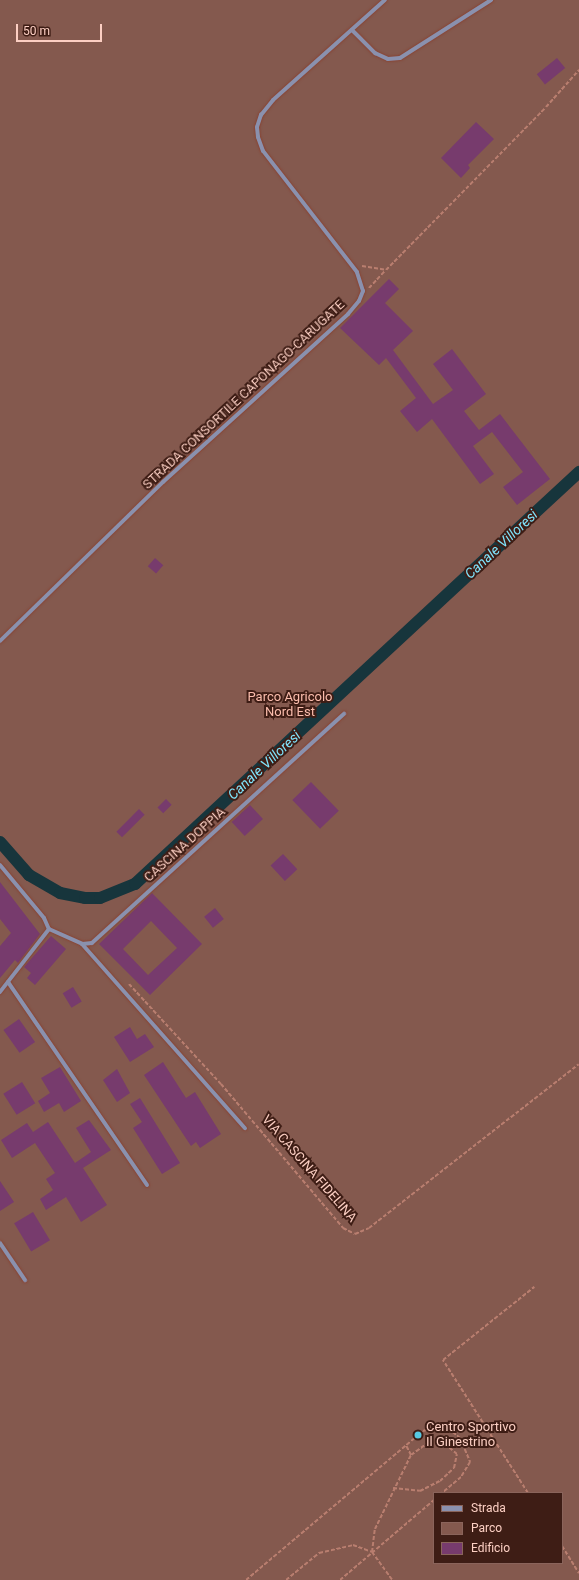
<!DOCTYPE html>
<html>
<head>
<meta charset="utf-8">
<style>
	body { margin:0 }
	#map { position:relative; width:579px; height:1580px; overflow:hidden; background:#6f2514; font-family:Roboto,sans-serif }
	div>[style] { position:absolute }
	.green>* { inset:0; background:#84594e }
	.canal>* { height:12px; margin:-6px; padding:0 6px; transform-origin:6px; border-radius:6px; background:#17353c }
	.building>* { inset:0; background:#773b6d; transform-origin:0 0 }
	.path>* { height:2px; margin-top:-1px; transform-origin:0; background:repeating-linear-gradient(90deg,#b97e6f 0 4px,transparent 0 6px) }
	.roads { filter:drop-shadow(0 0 1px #884434) drop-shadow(0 0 1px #884434) }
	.minor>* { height:4px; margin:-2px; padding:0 2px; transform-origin:2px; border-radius:2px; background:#8a91ae }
	.dots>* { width:11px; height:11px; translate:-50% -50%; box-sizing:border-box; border:2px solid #3e1d15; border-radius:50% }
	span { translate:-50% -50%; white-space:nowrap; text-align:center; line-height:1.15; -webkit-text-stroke:4px #3e1d15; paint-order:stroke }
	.street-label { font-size:13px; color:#fccfc3 }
	.park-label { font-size:13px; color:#fbbdad }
	.poi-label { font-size:13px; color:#fccfc3 }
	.left { translate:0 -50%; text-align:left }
	.water-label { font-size:14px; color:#80e6fe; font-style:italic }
	.legend { position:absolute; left:433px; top:1492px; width:130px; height:72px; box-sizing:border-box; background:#3e1d15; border:1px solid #8a645b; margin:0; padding:5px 7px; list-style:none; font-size:12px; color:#fccfc3 }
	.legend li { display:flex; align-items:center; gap:8px; height:20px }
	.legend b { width:20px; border:1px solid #8a645b }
	.scale { position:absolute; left:16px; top:24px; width:86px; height:18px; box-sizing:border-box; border:2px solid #fccfc3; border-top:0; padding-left:5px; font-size:12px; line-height:14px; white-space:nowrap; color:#fccfc3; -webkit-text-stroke:3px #3e1d15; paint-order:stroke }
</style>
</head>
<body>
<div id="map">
	<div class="green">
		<div style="clip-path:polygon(evenodd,0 0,579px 0,579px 1580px,0 1580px,0 0,434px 1493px,562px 1493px,562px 1563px,434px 1563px,434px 1493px)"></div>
	</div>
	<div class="canal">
		<div style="left:0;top:842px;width:44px;rotate:48.7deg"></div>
		<div style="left:29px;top:875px;width:36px;rotate:30deg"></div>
		<div style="left:60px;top:893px;width:25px;rotate:11deg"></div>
		<div style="left:85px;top:898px;width:15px"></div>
		<div style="left:100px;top:898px;width:38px;rotate:-22deg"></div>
		<div style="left:135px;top:884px;width:606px;rotate:-42.86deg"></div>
	</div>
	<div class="building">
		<div style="left:557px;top:58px;width:13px;height:26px;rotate:51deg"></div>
		<div style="clip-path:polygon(476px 122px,494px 139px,468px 165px,470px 168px,461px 178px,441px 158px)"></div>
		<div style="clip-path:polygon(389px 279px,399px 289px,385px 303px,413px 331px,393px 350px,433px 404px,453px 390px,433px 364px,452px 349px,486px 394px,464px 411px,479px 430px,500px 414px,550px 479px,517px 505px,503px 487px,523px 472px,492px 432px,473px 446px,494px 474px,480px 484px,432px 419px,417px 432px,400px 411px,416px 398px,386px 358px,379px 365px,340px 328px)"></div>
		<div style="left:155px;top:558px;width:11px;height:11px;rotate:41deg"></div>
		<div style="left:311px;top:782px;width:40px;height:26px;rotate:46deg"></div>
		<div style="left:166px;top:799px;width:8px;height:12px;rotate:45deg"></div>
		<div style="left:250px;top:805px;width:19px;height:25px;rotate:47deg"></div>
		<div style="left:139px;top:809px;width:8px;height:32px;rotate:45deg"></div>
		<div style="left:283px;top:854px;width:21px;height:17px;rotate:47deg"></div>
		<div style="clip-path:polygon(0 882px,40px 934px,18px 963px,15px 960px,0 978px,0 946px,11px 933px,0 919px)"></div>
		<div style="clip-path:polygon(evenodd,152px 893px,202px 944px,150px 995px,99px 944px,152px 893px,151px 921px,177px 948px,148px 975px,123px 949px,151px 921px)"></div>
		<div style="left:215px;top:908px;width:14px;height:14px;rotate:51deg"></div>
		<div style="clip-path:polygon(51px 936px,66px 949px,35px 985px,27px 978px,31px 973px,24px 967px)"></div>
		<div style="left:73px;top:987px;width:17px;height:12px;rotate:59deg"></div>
		<div style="left:19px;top:1019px;width:28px;height:19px;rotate:55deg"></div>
		<div style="clip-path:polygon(130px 1027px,137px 1039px,145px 1034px,154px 1047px,130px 1062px,114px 1037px)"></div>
		<div style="clip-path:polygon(163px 1062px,186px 1098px,195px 1092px,221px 1134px,200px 1148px,196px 1142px,191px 1146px,144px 1075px)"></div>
		<div style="clip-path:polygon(60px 1067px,81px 1101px,64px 1112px,59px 1103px,44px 1112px,38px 1101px,50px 1093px,41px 1078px)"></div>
		<div style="clip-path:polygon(117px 1069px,130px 1093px,117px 1102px,103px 1080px)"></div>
		<div style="left:22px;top:1082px;width:25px;height:22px;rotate:58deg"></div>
		<div style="clip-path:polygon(140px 1098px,180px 1163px,162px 1174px,133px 1128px,142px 1122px,130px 1104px)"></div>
		<div style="clip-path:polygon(89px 1120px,111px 1150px,83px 1168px,107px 1205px,81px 1222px,66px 1197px,46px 1210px,40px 1199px,53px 1190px,46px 1179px,55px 1173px,35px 1143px,12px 1158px,1px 1140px,27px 1123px,33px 1132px,48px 1122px,75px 1163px,91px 1152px,76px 1128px)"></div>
		<div style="clip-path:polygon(0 1181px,14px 1202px,0 1211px)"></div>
		<div style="left:33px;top:1212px;width:33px;height:22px;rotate:59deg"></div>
	</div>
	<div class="path">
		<div style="left:362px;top:266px;width:24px;rotate:9deg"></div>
		<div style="left:386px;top:270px;width:228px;rotate:-45.5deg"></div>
		<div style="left:546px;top:107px;width:50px;rotate:-48.3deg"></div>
		<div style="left:369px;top:288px;width:23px;rotate:-47deg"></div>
		<div style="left:129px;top:984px;width:136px;rotate:47.4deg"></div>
		<div style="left:221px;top:1084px;width:189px;rotate:49.7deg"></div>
		<div style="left:343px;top:1228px;width:13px;rotate:27deg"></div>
		<div style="left:355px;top:1234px;width:15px;rotate:-23deg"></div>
		<div style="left:369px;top:1228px;width:266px;rotate:-38deg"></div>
		<div style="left:393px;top:1488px;width:27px;rotate:6deg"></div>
		<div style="left:420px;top:1491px;width:22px;rotate:-27deg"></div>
		<div style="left:440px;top:1481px;width:19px;rotate:-43deg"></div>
		<div style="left:454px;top:1468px;width:14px;rotate:-78deg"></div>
		<div style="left:457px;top:1454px;width:23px;rotate:-140deg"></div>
		<div style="left:439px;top:1439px;width:10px;rotate:163deg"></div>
		<div style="left:429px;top:1442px;width:22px;rotate:144deg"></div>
		<div style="left:528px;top:1493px;width:158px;rotate:-122.6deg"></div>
		<div style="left:443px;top:1360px;width:117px;rotate:-38.7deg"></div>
		<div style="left:562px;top:1546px;width:32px;rotate:58deg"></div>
		<div style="left:372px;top:1552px;width:34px;rotate:54deg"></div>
		<div style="left:246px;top:1580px;width:231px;rotate:-40.1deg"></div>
		<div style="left:423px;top:1431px;width:13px;rotate:-18deg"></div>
		<div style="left:435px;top:1427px;width:13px;rotate:4deg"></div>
		<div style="left:448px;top:1428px;width:16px;rotate:40deg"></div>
		<div style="left:460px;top:1438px;width:26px;rotate:67deg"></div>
		<div style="left:470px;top:1462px;width:17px;rotate:121deg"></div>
		<div style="left:461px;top:1477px;width:25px;rotate:140deg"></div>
		<div style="left:286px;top:1580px;width:43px;rotate:-39.3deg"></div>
		<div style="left:319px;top:1553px;width:35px;rotate:-13deg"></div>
		<div style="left:353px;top:1545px;width:20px;rotate:20deg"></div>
		<div style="left:372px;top:1552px;width:23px;rotate:-83deg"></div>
		<div style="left:375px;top:1529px;width:82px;rotate:-64.1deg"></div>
		<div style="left:411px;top:1455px;width:11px;rotate:-117deg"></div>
		<div style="left:340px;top:1580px;width:123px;rotate:-40.4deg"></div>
	</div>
	<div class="roads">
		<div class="minor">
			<div style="left:352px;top:30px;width:33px;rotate:45deg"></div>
			<div style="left:375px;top:53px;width:14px;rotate:25deg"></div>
			<div style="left:388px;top:59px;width:12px;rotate:-5deg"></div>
			<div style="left:400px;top:58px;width:108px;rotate:-32.5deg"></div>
			<div style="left:0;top:641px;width:228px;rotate:-44.3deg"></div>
			<div style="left:163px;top:482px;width:250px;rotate:-42.2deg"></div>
			<div style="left:348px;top:314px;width:17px;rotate:-50deg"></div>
			<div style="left:359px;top:301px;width:11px;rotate:-68deg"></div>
			<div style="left:363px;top:291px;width:20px;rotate:-108deg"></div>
			<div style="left:357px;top:272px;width:153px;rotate:-127.8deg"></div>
			<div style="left:263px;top:151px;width:15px;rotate:-110deg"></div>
			<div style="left:258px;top:137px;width:10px;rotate:-96deg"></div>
			<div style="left:257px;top:127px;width:13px;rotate:-72deg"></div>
			<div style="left:261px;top:115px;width:19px;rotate:-51deg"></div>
			<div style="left:273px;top:100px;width:150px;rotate:-41.8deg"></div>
			<div style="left:0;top:865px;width:69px;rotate:50.3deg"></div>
			<div style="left:44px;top:918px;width:12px;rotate:66deg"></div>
			<div style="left:49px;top:929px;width:80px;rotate:127.9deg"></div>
			<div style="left:49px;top:929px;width:36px;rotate:24deg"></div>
			<div style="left:82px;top:944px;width:10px;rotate:-6deg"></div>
			<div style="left:92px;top:943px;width:341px;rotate:-42.3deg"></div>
			<div style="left:82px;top:944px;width:246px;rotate:48.5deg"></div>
			<div style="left:8px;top:982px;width:246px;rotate:55.6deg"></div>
			<div style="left:0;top:1243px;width:45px;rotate:56deg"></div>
		</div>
	</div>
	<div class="dots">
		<div style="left:418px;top:1435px;background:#57c9e2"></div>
	</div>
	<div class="street-label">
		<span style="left:244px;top:395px;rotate:-43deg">STRADA CONSORTILE CAPONAGO-CARUGATE</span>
		<span style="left:185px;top:845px;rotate:-42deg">CASCINA DOPPIA</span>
		<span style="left:309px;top:1169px;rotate:49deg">VIA CASCINA FIDELINA</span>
	</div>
	<div class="park-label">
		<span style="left:290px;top:705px">Parco Agricolo<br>Nord Est</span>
	</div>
	<div class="poi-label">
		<span class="left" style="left:426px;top:1435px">Centro Sportivo<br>Il Ginestrino</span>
	</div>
	<div class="water-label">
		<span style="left:501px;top:544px;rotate:-43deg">Canale Villoresi</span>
		<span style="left:264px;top:765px;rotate:-43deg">Canale Villoresi</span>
	</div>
	<ul class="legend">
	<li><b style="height:5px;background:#8a91ae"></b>Strada</li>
	<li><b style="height:11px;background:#84594e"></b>Parco</li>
	<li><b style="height:11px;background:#773b6d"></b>Edificio</li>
	</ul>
	<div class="scale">50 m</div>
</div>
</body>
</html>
